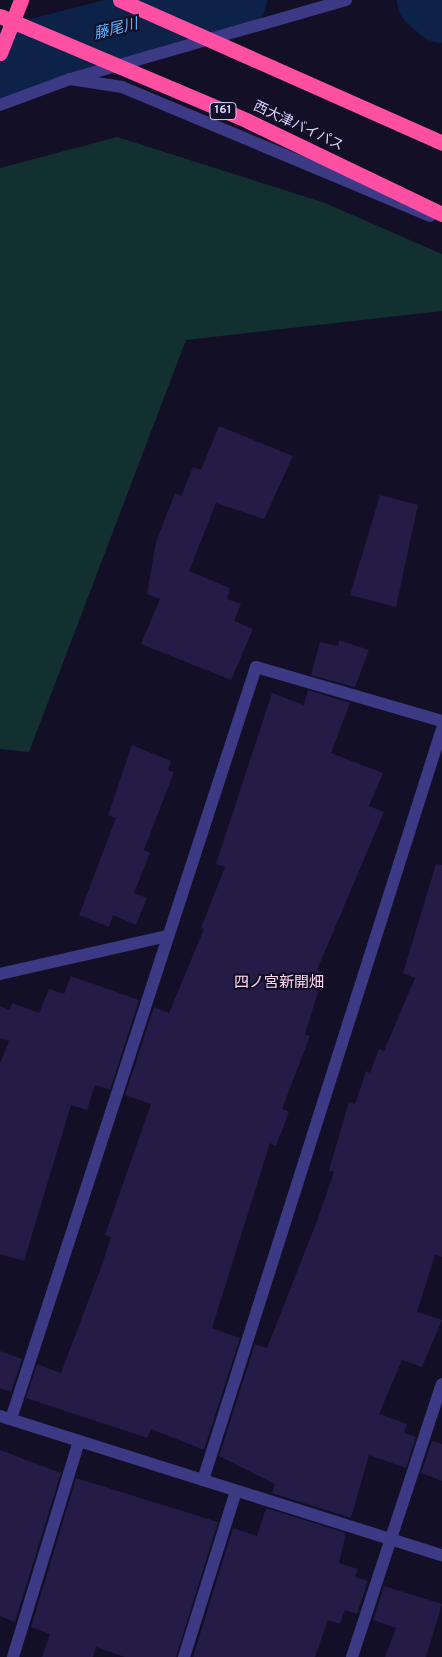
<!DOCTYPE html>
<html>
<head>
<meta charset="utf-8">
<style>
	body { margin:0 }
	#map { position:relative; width:442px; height:1657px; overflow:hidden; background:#130f26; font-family:Overpass,"Noto Sans JP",sans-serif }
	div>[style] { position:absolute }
	.green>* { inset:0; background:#12302f }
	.river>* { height:64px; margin:-32px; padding:0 32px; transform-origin:32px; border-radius:32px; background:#0c2248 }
	.building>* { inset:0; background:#241b47 }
	.minor>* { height:12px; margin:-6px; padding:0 6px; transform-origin:6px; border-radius:6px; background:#3d3a85 }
	.highway>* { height:15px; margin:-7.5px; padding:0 7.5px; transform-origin:7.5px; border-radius:7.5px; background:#ff4fa3 }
	.highway-bridge>* { height:15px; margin:-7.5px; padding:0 7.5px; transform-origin:7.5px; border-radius:7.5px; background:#ff4fa3 }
	span { translate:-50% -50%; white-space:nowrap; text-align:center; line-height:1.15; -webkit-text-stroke:4px #130f26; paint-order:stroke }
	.shield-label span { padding:1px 4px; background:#130f26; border:1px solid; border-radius:4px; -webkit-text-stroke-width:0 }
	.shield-label { font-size:12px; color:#d9d4ff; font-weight:700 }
	.street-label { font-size:14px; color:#d9d4ff }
	.water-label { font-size:15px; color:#62b6ff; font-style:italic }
	.neighbourhood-label { font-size:15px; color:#ffd6f0 }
</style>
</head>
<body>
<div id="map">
	<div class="green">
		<div style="clip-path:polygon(117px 137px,325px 203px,442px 254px,442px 311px,186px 340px,29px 752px,0 749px,0 168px)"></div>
	</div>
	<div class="river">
		<div style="left:429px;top:0;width:17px;rotate:40deg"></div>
		<div style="left:0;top:67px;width:46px;rotate:-23.2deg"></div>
		<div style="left:42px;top:49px;width:199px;rotate:-14.2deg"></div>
	</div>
	<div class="building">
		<div style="clip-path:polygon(219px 426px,293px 456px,264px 519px,216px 503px,189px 571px,230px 588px,227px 599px,241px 604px,234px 621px,253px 629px,231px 680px,141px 644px,160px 599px,147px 594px,156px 542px,175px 493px,181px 496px,193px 467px,201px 470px)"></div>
		<div style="clip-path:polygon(380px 495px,418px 505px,396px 607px,350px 595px)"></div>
		<div style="clip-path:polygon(339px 640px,369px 650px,355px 687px,311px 675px,320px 642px,338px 646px)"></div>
		<div style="clip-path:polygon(308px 690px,350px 703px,331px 753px,383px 773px,369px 806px,384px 812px,317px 970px,324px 973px,305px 1034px,310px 1036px,282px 1109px,289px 1112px,276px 1146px,270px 1143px,212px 1328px,240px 1338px,204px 1450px,151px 1429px,147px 1438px,26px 1398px,37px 1364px,61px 1373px,103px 1262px,111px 1237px,105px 1235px,151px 1104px,125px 1095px,154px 1007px,169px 1013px,204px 929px,201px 928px,225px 867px,216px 864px,272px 693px,304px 705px)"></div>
		<div style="clip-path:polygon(132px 745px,171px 761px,168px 770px,174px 772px,144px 850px,150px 853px,134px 893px,147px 898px,136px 925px,113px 915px,109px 927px,79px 915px,116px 818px,108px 815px)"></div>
		<div style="clip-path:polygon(436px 864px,442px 865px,442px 1257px,435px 1255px,417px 1312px,442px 1320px,422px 1367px,402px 1360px,379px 1414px,407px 1424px,404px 1433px,416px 1437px,406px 1468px,369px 1455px,351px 1518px,272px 1493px,275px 1484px,219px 1456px,255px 1344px,267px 1348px,317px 1221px,334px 1172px,329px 1170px,349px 1102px,355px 1104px,366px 1071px,370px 1073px,379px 1049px,384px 1051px,415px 978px,403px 973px)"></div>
		<div style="clip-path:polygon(71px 976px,139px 1000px,110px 1090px,95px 1085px,87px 1110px,71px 1105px,24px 1261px,0 1254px,0 1063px,9px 1041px,0 1038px,0 1006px,10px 1010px,12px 1003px,39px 1013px,49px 989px,64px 994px)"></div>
		<div style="clip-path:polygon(0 1351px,22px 1359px,11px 1392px,0 1388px)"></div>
		<div style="clip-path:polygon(432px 1441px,442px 1444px,442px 1481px,421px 1473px)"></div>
		<div style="clip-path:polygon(0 1450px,61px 1473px,15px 1622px,0 1616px)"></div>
		<div style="clip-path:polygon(76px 1478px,218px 1522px,176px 1657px,125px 1657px,96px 1647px,93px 1657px,42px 1657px,50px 1634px,31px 1627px)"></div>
		<div style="clip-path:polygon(266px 1508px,346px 1533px,339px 1563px,358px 1569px,355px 1577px,368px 1581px,357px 1614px,345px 1610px,340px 1624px,328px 1620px,315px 1657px,193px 1657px,233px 1528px,257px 1536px)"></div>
		<div style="clip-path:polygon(384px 1586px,442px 1604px,426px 1657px,385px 1657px,396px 1628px,373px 1620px)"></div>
	</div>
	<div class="minor">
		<div style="left:74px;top:78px;width:283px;rotate:-16deg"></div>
		<div style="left:0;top:105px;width:75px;rotate:-20.4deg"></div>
		<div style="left:70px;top:79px;width:53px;rotate:8.7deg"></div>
		<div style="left:122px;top:87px;width:334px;rotate:22.7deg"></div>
		<div style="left:0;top:974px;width:171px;rotate:-12.8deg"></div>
		<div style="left:0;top:1416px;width:463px;rotate:17.5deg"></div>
		<div style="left:11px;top:1419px;width:791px;rotate:-71.95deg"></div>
		<div style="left:256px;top:667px;width:194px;rotate:16.2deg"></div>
		<div style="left:203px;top:1480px;width:788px;rotate:-72.35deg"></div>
		<div style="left:13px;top:1657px;width:226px;rotate:-73deg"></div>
		<div style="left:184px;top:1657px;width:174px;rotate:-72.6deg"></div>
		<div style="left:352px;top:1657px;width:287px;rotate:-71.8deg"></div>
	</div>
	<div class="highway">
		<div style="left:0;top:53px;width:57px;rotate:-68.4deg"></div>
	</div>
	<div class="highway-bridge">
		<div style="left:120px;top:0;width:352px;rotate:23.9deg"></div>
		<div style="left:0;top:16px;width:269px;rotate:22.9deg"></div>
		<div style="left:248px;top:121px;width:215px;rotate:25.6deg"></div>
	</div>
	<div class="shield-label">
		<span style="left:223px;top:111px">161</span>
	</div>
	<div class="street-label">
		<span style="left:298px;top:127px;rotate:25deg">西大津バイパス</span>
	</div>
	<div class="water-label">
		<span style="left:116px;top:30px;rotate:-14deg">藤尾川</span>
	</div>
	<div class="neighbourhood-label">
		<span style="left:279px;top:984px">四ノ宮新開畑</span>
	</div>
</div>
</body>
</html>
